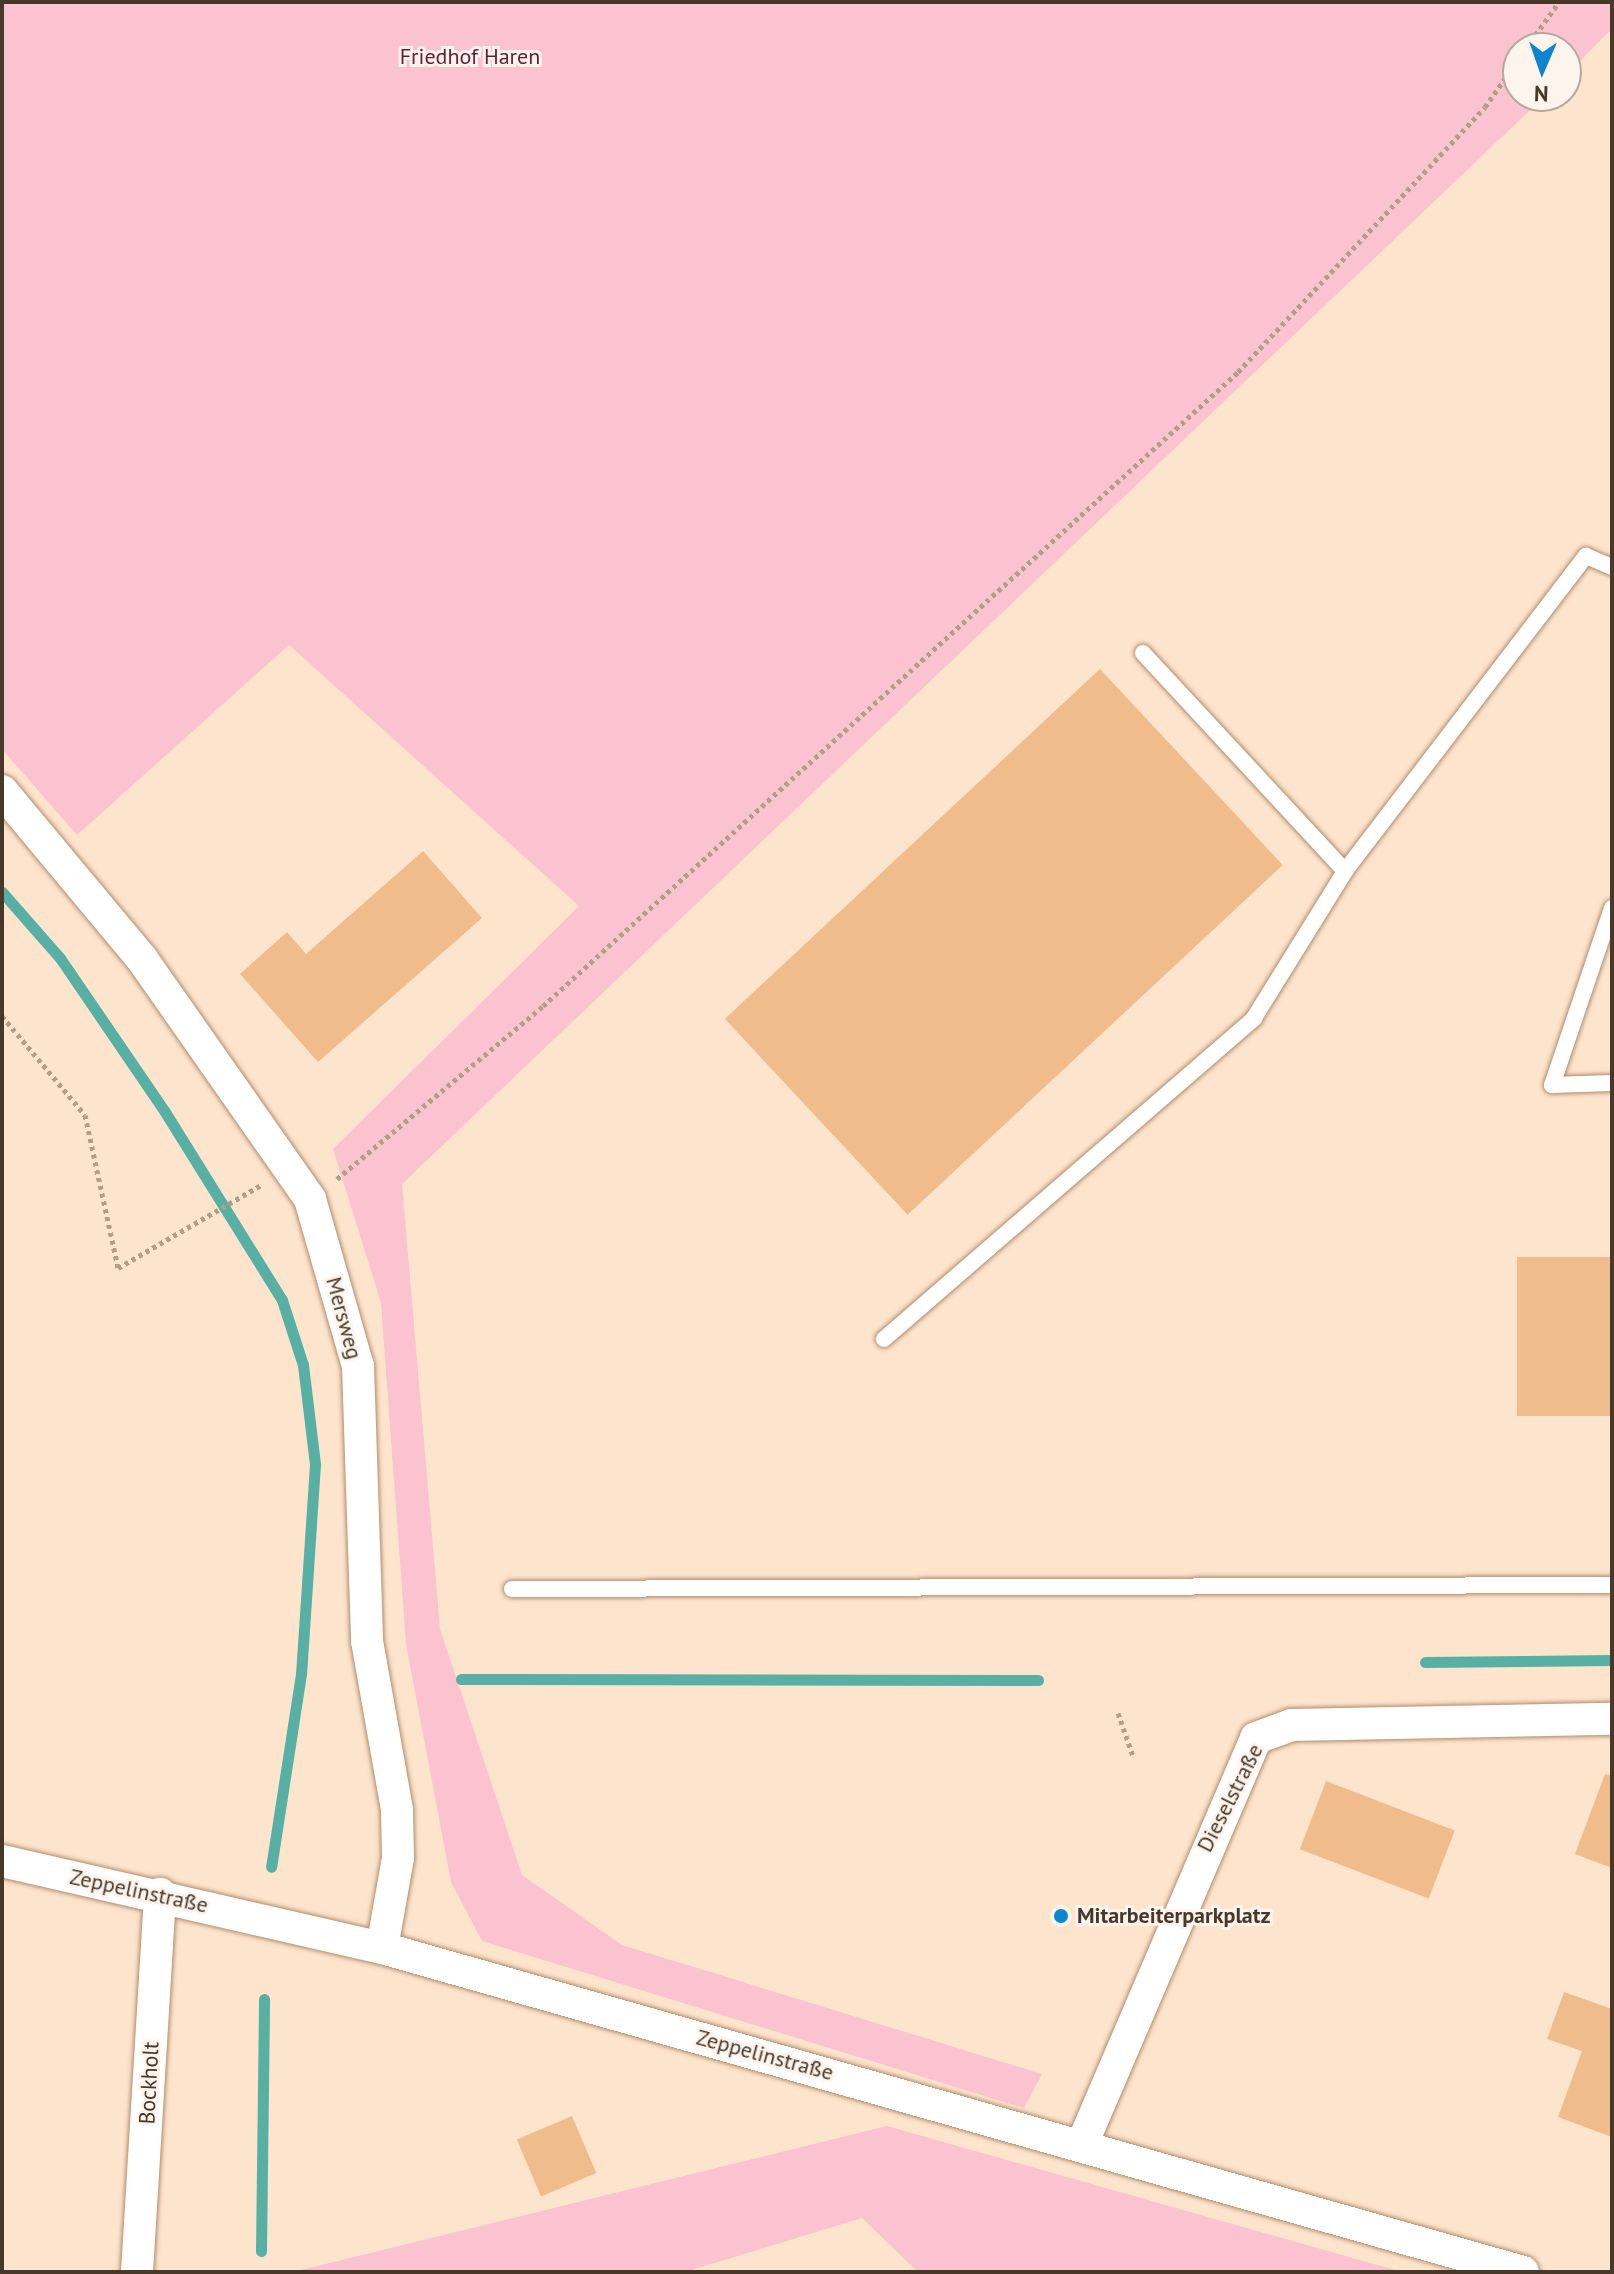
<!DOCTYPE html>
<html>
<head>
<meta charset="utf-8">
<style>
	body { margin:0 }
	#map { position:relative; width:1614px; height:2274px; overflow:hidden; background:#fde4cd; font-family:"PT Sans",sans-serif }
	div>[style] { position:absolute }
	.green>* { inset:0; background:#fac3cf }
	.stream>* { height:11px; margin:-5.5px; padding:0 5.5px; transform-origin:5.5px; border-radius:5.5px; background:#58afa4 }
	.building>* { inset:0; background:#f0bc8c; transform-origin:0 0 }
	.path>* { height:5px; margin-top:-2.5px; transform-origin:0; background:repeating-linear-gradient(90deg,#b39e8a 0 4px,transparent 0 8px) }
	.roads { filter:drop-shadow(0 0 2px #b38c69) drop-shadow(0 0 2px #b38c69) }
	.lane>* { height:16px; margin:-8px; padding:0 8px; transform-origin:8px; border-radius:8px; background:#fff }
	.street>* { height:32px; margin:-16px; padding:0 16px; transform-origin:16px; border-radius:16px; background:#fff }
	.dots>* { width:22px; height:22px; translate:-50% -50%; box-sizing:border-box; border:4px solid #fdf4ed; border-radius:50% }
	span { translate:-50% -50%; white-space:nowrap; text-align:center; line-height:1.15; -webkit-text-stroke:6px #fdf4ed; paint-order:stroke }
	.park-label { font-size:22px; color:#6a1935 }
	.street-label { font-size:22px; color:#483829 }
	.poi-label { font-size:22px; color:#483829; font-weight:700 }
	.left { translate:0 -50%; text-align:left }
	.frame { position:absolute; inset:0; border:4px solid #483829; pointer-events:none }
	.north { position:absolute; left:1502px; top:32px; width:80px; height:80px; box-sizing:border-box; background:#fdf4ed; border:2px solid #b5a99f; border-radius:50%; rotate:182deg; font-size:22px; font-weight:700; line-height:32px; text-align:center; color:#483829 }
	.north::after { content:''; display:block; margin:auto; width:28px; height:36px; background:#0d85ce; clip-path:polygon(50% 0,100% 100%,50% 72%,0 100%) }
</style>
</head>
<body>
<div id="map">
	<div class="green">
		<div style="clip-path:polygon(2px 2px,1612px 2px,1612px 29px,1566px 75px,1566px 48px,1518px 48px,1518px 96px,1545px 96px,402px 1184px,440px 1629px,522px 1875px,622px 1945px,1042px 2074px,1024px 2108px,482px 1941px,451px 1882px,406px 1644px,381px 1303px,333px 1149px,579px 906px,289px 645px,77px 835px,2px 749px)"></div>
		<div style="clip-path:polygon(887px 2126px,1402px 2272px,918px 2272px,862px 2218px,685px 2272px,293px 2272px)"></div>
	</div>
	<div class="stream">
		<div style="left:2px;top:892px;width:88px;rotate:48.7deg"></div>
		<div style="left:60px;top:958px;width:186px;rotate:55.7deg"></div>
		<div style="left:165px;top:1112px;width:221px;rotate:58.1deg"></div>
		<div style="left:282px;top:1300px;width:68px;rotate:72.1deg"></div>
		<div style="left:303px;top:1365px;width:100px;rotate:83.1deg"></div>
		<div style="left:315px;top:1464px;width:210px;rotate:93.8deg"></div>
		<div style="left:301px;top:1674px;width:195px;rotate:98.8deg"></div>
		<div style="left:1425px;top:1662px;width:187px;rotate:-0.6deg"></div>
		<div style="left:461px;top:1679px;width:577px;rotate:0.1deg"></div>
		<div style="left:261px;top:2251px;width:252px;rotate:-89.3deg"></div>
	</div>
	<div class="building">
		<div style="left:1100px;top:669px;width:268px;height:513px;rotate:47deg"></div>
		<div style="clip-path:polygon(423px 851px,482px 918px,318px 1062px,240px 974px,287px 932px,306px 954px)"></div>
		<div style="left:1612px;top:1257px;width:159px;height:95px;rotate:90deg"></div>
		<div style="clip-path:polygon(1605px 1774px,1612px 1776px,1612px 1868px,1575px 1854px)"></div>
		<div style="left:1326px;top:1781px;width:138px;height:73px;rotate:21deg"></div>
		<div style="clip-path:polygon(1564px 1992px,1612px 2009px,1612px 2137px,1558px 2117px,1582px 2051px,1547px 2039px)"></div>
		<div style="left:572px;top:2116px;width:62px;height:60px;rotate:67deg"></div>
	</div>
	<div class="path">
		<div style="left:1526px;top:48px;width:57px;rotate:-54.3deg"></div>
		<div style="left:2px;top:1016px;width:129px;rotate:50deg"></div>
		<div style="left:85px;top:1115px;width:157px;rotate:77.8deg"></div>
		<div style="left:118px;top:1268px;width:165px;rotate:-30.1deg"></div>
		<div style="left:337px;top:1179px;width:269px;rotate:-40deg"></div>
		<div style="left:543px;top:1006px;width:941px;rotate:-42.37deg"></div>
		<div style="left:1238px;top:372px;width:362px;rotate:-47deg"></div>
		<div style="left:1485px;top:107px;width:57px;rotate:-54.9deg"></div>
		<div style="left:1118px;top:1713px;width:46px;rotate:70.8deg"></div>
	</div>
	<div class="roads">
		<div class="lane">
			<div style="left:1143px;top:653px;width:297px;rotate:47.2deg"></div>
			<div style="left:1612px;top:908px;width:187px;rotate:108.7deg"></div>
			<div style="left:1552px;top:1085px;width:60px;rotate:-1.9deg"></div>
			<div style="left:884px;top:1339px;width:490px;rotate:-40.9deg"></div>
			<div style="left:1254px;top:1018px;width:173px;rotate:-58.2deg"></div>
			<div style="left:1345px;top:871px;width:397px;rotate:-52.6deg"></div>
			<div style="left:1586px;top:556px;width:28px;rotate:23deg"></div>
			<div style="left:512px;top:1589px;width:1100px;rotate:-0.21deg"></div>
		</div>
		<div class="street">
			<div style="left:2px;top:791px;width:219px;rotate:50.2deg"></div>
			<div style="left:142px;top:959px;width:293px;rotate:55deg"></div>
			<div style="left:310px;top:1199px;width:174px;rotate:74deg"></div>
			<div style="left:358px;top:1366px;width:275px;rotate:88.1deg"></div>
			<div style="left:367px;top:1641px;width:172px;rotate:79.9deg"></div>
			<div style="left:397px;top:1810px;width:48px;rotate:88.8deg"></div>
			<div style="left:398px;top:1858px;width:91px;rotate:100.1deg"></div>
			<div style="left:2px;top:1861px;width:390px;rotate:12.9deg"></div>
			<div style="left:382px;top:1948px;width:1186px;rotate:15.85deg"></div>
			<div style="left:1083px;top:2142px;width:439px;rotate:-66.8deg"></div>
			<div style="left:1256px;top:1738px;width:37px;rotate:-20deg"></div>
			<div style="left:1291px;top:1725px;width:321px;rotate:-1.1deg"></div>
			<div style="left:137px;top:2272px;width:379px;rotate:-86.5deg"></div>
		</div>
	</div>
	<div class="dots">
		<div style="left:1061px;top:1916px;background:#0d85ce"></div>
	</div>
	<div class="park-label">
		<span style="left:470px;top:57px">Friedhof Haren</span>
	</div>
	<div class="street-label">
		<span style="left:344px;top:1318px;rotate:75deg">Mersweg</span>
		<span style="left:1230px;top:1798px;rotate:-63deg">Dieselstraße</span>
		<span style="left:139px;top:1891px;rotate:12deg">Zeppelinstraße</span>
		<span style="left:765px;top:2055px;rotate:15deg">Zeppelinstraße</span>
		<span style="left:149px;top:2083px;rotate:-87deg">Bockholt</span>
	</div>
	<div class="poi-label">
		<span class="left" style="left:1077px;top:1916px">Mitarbeiterparkplatz</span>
	</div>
	<div class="frame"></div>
	<div class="north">N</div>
</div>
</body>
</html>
